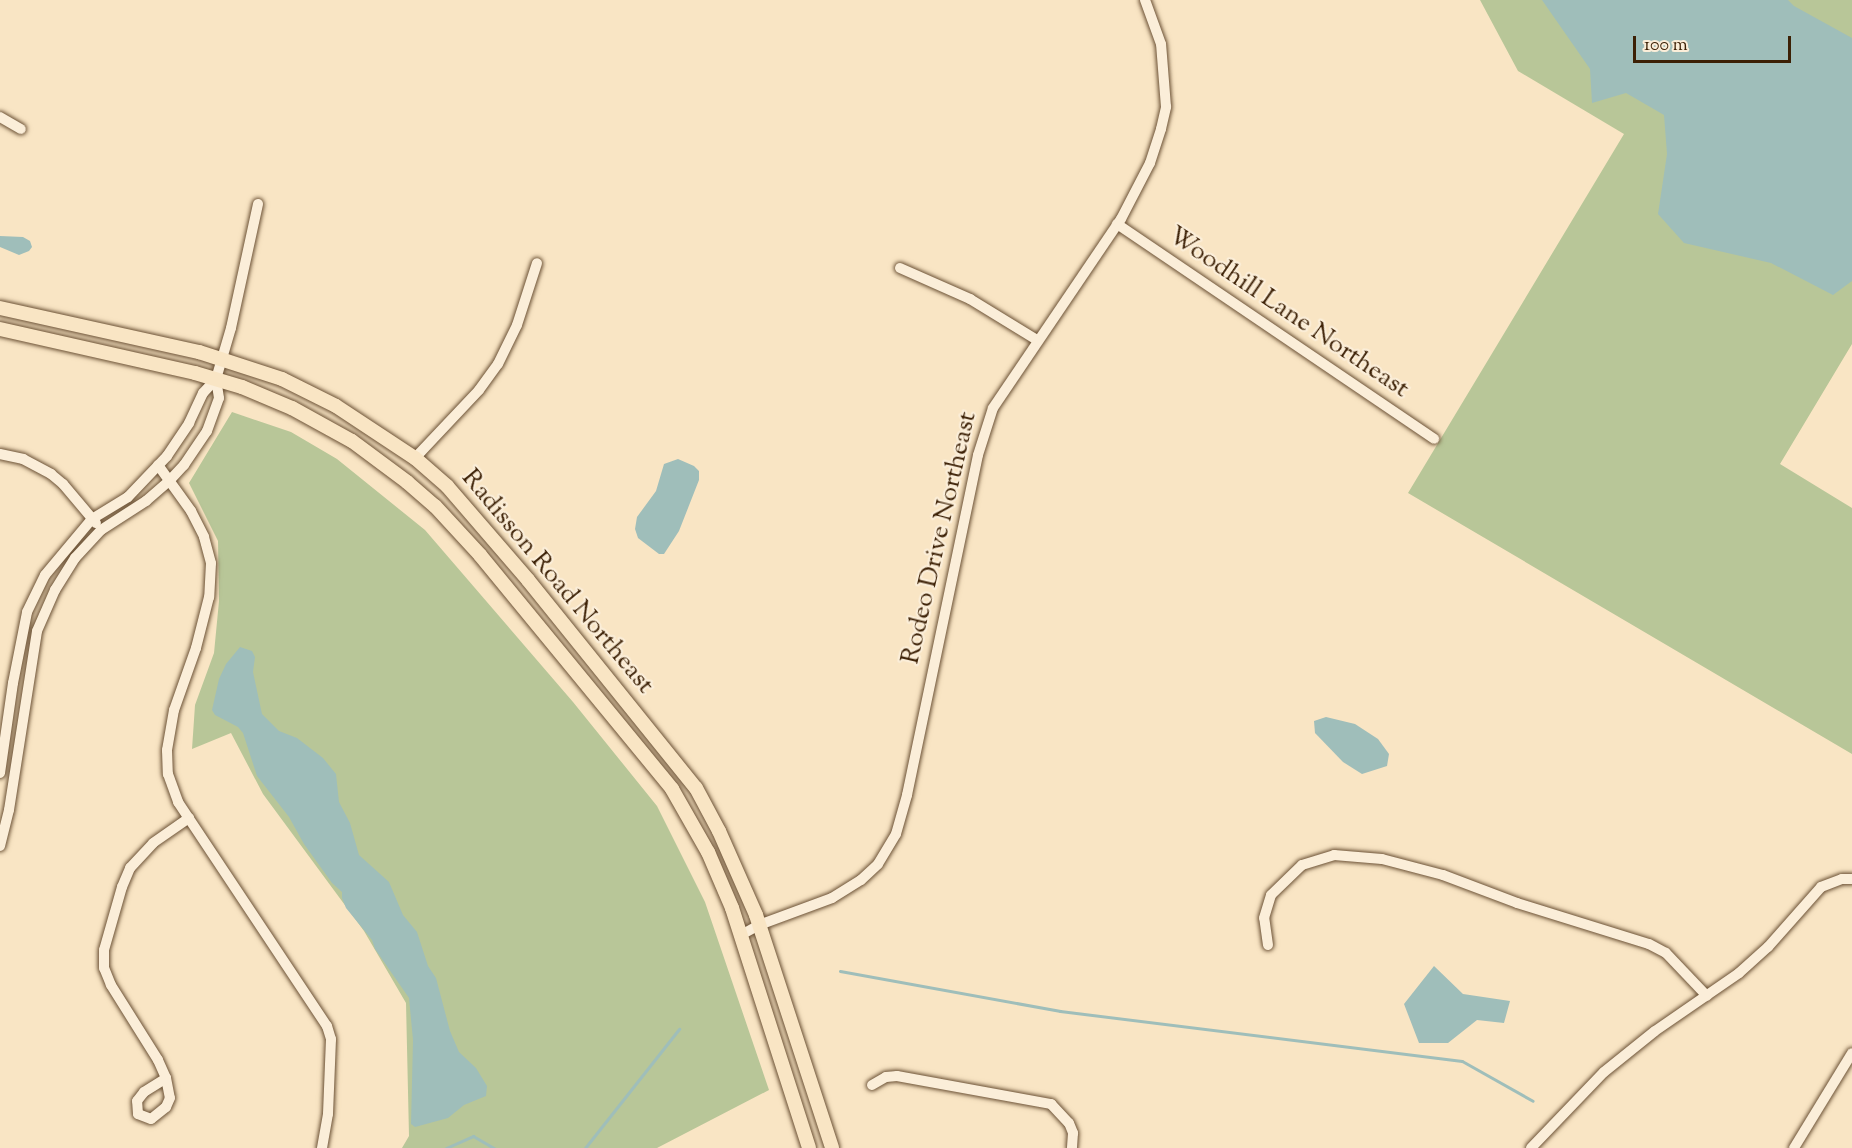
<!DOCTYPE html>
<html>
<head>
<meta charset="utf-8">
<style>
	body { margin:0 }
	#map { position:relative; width:1852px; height:1148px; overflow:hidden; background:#f9e5c4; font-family:"Sorts Mill Goudy",serif }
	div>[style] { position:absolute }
	.green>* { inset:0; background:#b8c698 }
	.water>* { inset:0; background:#9fbeba }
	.stream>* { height:3px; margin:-1.5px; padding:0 1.5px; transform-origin:1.5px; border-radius:1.5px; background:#9fbeba }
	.roads { filter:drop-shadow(0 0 2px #6b5135) drop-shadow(0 0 2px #6b5135) }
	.minor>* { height:10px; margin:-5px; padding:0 5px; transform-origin:5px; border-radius:5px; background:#fbeed9 }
	.major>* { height:14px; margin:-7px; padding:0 7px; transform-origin:7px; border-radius:7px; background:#f9e5c4 }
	span { translate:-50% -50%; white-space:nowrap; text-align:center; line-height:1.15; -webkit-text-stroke:4.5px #fbeed9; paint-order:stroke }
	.street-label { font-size:26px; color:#3c2005 }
	.scale { position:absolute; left:1633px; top:36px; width:158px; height:27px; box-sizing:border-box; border:3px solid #3c2005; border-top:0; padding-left:8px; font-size:18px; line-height:21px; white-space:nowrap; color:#3c2005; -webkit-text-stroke:4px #fbeed9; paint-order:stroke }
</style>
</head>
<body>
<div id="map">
	<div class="green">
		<div style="clip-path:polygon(1480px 0,1852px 0,1852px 344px,1780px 464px,1852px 508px,1852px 754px,1408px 493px,1624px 134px,1518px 71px)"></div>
		<div style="clip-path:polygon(232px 412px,291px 432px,337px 459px,425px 530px,573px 702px,657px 806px,705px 902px,769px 1090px,657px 1148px,402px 1148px,409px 1136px,406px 1003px,364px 931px,263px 794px,231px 733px,192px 749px,195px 705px,214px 653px,219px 601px,218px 541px,189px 483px)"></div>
	</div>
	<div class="water">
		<div style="clip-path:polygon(1542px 0,1788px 0,1794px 6px,1852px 38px,1852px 281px,1833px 295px,1771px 263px,1684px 243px,1658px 214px,1667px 154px,1664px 115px,1626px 93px,1592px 103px,1590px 69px)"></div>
		<div style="clip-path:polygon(0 236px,23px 237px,30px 241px,32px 247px,29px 251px,19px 255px,0 247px)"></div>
		<div style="clip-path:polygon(678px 459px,694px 466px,699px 471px,699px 480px,679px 531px,664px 554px,659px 554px,638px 538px,635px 529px,637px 517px,656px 491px,664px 464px)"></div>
		<div style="clip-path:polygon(240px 647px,252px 651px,255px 657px,253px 672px,262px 714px,279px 731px,297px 738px,323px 758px,336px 774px,339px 802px,350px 823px,359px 855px,389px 882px,403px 915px,417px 932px,428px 966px,436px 978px,450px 1031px,459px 1052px,476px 1068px,487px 1086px,486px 1096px,464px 1105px,448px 1118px,415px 1127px,411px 1124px,413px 1040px,409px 998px,375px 949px,372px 940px,346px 908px,342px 898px,342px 892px,332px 883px,304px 844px,289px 817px,257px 776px,243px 733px,238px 727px,215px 715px,212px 710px,219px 679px,226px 664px)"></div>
		<div style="clip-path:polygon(1326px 717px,1355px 724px,1378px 739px,1389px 754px,1387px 766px,1362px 774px,1343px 762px,1315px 733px,1314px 721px)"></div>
		<div style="clip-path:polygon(1434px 966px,1463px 994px,1510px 1001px,1504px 1023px,1477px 1020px,1448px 1043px,1419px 1043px,1404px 1004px)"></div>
	</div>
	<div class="stream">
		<div style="left:840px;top:971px;width:224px;rotate:10.3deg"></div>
		<div style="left:1060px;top:1011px;width:405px;rotate:7.1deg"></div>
		<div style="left:1462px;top:1061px;width:81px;rotate:29.4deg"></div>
		<div style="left:446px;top:1148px;width:30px;rotate:-24deg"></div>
		<div style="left:473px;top:1136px;width:24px;rotate:30deg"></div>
		<div style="left:585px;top:1148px;width:152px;rotate:-51.7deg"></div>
	</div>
	<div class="roads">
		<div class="minor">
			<div style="left:0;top:117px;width:24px;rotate:30deg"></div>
			<div style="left:1117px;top:224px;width:383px;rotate:34.1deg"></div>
			<div style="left:900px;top:268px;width:77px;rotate:23.9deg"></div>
			<div style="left:970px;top:299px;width:79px;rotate:31.5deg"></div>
			<div style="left:0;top:454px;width:24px;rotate:12deg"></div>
			<div style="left:23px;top:459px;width:32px;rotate:28deg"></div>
			<div style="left:51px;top:474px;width:16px;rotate:40deg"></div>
			<div style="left:63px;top:484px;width:51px;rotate:49.8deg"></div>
			<div style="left:415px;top:458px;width:93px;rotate:-46.7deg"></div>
			<div style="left:479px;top:390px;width:32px;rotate:-54deg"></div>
			<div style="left:498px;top:364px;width:43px;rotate:-64deg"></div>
			<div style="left:517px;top:325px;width:65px;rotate:-72.1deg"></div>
			<div style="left:158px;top:465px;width:57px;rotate:54.3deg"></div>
			<div style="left:191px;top:511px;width:29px;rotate:63deg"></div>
			<div style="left:204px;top:537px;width:27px;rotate:75deg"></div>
			<div style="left:211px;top:563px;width:34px;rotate:93deg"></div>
			<div style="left:209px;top:597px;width:53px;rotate:104.3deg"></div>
			<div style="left:196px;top:648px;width:66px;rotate:109.5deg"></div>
			<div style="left:174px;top:710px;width:41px;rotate:99.9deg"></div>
			<div style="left:167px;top:750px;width:24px;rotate:88deg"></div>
			<div style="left:168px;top:774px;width:30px;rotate:70deg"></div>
			<div style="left:178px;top:802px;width:269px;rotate:56.4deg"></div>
			<div style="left:327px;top:1026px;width:14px;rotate:73deg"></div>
			<div style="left:331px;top:1039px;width:75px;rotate:92.3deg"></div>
			<div style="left:328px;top:1114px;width:35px;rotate:100deg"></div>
			<div style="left:0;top:773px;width:91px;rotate:-81.8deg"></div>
			<div style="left:13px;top:683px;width:72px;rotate:-78.8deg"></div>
			<div style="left:27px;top:612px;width:41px;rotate:-64.1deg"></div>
			<div style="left:45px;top:575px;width:73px;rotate:-50deg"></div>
			<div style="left:92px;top:519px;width:42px;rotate:-31.4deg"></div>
			<div style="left:128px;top:497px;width:57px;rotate:-46.4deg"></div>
			<div style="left:167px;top:456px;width:40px;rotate:-56deg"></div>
			<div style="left:189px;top:423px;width:33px;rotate:-65deg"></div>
			<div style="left:203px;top:393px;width:19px;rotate:-47deg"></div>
			<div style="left:0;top:846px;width:37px;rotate:-76deg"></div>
			<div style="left:9px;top:810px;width:181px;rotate:-81.1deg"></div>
			<div style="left:37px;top:631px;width:45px;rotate:-66.3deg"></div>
			<div style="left:55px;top:590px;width:38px;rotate:-58deg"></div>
			<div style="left:75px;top:558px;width:38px;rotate:-47deg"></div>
			<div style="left:101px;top:530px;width:54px;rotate:-32.8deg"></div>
			<div style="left:146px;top:501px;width:32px;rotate:-41deg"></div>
			<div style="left:170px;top:480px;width:21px;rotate:-47deg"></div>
			<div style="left:184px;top:465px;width:41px;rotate:-55.9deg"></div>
			<div style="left:207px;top:431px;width:35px;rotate:-70deg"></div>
			<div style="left:219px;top:398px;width:19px;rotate:-99deg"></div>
			<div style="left:216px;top:379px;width:53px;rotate:-73.6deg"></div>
			<div style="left:231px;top:328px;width:127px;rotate:-77.7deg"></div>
			<div style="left:741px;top:935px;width:21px;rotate:-29deg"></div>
			<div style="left:759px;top:925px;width:78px;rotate:-20.3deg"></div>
			<div style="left:832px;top:898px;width:34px;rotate:-32deg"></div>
			<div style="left:861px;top:880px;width:23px;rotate:-43deg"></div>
			<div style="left:878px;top:864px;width:35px;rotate:-59deg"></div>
			<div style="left:896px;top:834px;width:41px;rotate:-74.2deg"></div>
			<div style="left:907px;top:795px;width:347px;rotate:-78.2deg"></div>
			<div style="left:978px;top:455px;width:49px;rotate:-72.3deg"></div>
			<div style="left:993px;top:408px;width:228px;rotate:-55.9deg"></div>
			<div style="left:1121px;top:219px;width:63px;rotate:-62.6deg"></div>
			<div style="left:1150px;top:163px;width:36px;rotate:-72deg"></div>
			<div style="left:1161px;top:129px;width:23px;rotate:-77deg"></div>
			<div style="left:1166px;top:107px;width:63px;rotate:-94.5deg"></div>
			<div style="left:1161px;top:44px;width:47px;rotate:-110deg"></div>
			<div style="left:1268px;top:945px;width:27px;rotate:-98deg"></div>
			<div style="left:1264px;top:918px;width:24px;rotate:-73deg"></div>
			<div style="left:1271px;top:895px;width:43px;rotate:-44.1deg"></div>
			<div style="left:1302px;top:865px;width:34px;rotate:-17deg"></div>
			<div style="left:1334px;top:855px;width:48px;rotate:4.8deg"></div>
			<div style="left:1382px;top:859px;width:63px;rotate:14.7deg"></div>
			<div style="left:1443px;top:875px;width:79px;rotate:20.7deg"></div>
			<div style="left:1517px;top:903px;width:138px;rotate:17.3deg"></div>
			<div style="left:1649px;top:944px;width:19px;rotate:28deg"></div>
			<div style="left:1666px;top:953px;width:59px;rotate:46.4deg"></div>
			<div style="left:166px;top:1078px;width:20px;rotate:-114deg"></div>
			<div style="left:158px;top:1060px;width:89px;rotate:-122.1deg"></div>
			<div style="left:111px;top:985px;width:18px;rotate:-112deg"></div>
			<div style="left:104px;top:968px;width:18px;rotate:-90deg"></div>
			<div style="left:104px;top:950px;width:66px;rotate:-74.1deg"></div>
			<div style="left:122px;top:887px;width:21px;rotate:-67deg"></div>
			<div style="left:130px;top:868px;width:34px;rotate:-47deg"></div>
			<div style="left:153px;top:843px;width:44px;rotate:-34.8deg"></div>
			<div style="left:166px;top:1078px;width:20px;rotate:79deg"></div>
			<div style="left:170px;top:1098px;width:10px;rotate:114deg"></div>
			<div style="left:166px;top:1107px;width:19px;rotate:141deg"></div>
			<div style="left:151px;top:1119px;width:14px;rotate:-159deg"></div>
			<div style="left:138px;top:1114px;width:13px;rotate:-94deg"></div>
			<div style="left:137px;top:1101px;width:11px;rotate:-52deg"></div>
			<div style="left:144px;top:1092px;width:26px;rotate:-32deg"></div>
			<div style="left:872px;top:1085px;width:16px;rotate:-30deg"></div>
			<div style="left:886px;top:1077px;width:11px;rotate:-5deg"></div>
			<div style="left:897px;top:1076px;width:157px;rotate:10.3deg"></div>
			<div style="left:1051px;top:1104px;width:26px;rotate:47deg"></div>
			<div style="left:1069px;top:1123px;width:11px;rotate:68deg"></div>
			<div style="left:1073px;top:1133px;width:15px;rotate:94deg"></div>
			<div style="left:1531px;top:1148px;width:105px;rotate:-46.2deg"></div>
			<div style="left:1604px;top:1072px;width:65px;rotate:-38.8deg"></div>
			<div style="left:1655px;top:1031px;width:102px;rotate:-34.6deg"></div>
			<div style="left:1739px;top:973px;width:39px;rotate:-42deg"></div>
			<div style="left:1768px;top:947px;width:80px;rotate:-48.5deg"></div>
			<div style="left:1821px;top:887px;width:22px;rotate:-21deg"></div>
			<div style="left:1842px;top:879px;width:10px"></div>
			<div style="left:1794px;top:1148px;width:111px;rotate:-58.6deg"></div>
		</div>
		<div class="major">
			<div style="left:0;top:308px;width:204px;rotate:12.5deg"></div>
			<div style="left:199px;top:352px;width:87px;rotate:18deg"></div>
			<div style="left:282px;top:379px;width:60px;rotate:26.6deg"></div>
			<div style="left:336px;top:406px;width:95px;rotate:33.4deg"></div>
			<div style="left:415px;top:458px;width:43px;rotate:41.2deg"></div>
			<div style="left:447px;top:486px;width:124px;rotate:49.2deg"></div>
			<div style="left:528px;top:580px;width:267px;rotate:51.1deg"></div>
			<div style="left:696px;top:788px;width:49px;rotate:61.9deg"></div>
			<div style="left:719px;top:831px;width:92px;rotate:66.2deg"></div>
			<div style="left:756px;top:915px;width:245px;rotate:71.9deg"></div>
			<div style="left:0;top:329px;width:200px;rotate:12.7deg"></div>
			<div style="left:195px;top:373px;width:49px;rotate:16.6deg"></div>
			<div style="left:242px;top:387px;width:54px;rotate:22.8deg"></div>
			<div style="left:292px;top:408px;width:68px;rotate:28.8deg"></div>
			<div style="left:352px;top:441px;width:69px;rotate:36.7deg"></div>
			<div style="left:407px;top:482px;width:37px;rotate:41deg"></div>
			<div style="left:435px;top:506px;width:67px;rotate:47.4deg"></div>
			<div style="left:480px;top:555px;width:303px;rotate:50.6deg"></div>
			<div style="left:672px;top:789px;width:73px;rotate:60.3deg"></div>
			<div style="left:708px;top:852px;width:61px;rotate:66.8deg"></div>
			<div style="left:732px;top:908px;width:252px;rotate:72.2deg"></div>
		</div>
	</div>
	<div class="street-label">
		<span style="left:1288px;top:313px;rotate:34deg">Woodhill Lane Northeast</span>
		<span style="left:940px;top:538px;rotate:-77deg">Rodeo Drive Northeast</span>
		<span style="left:557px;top:582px;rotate:50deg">Radisson Road Northeast</span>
	</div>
	<div class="scale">100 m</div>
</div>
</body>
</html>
